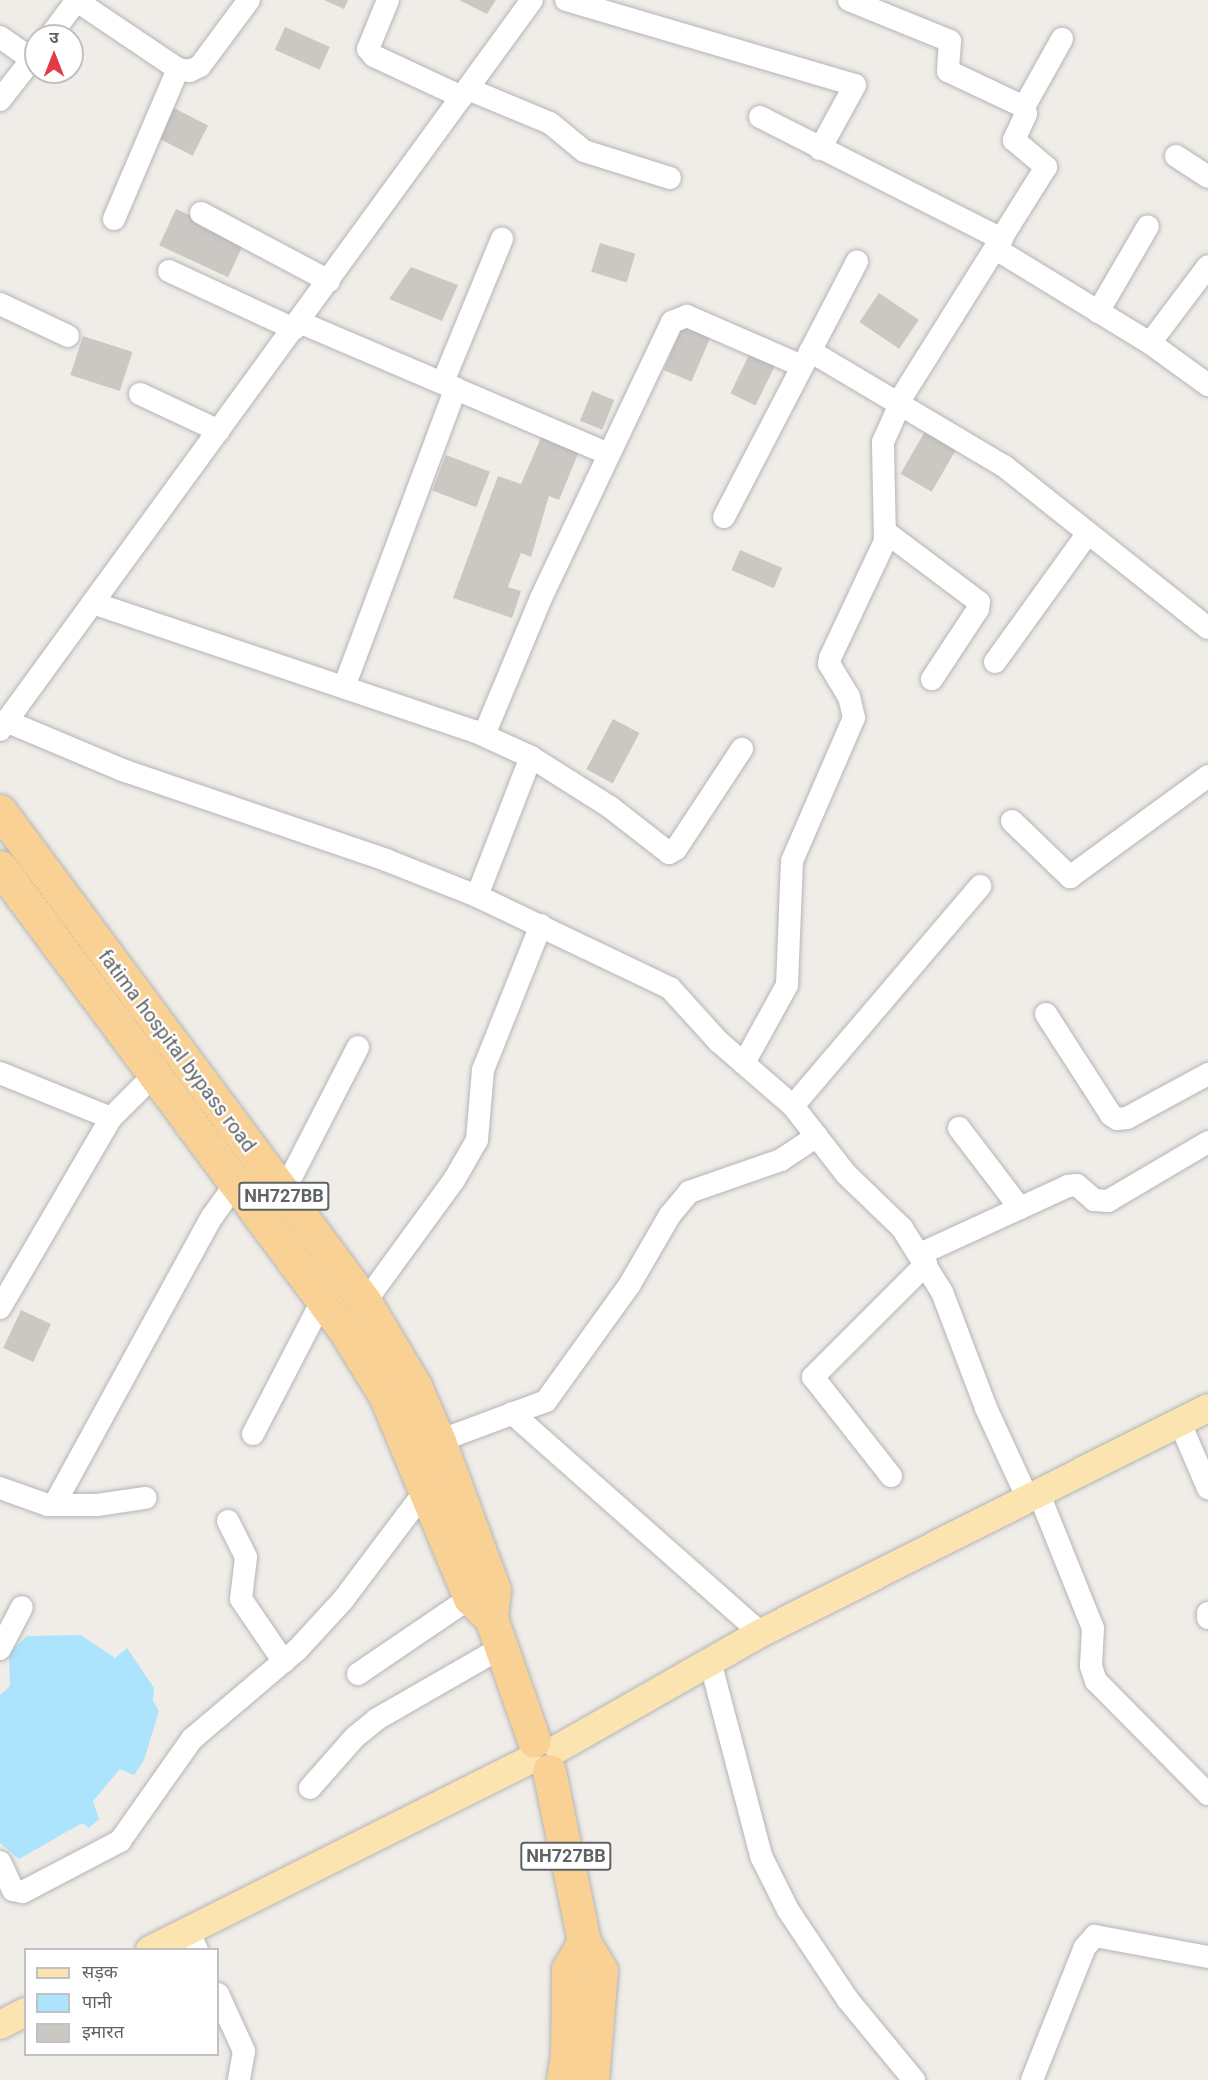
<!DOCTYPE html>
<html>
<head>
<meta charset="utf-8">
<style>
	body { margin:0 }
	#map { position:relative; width:1208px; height:2080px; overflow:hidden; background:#f0ece7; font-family:Roboto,"Noto Sans Devanagari",sans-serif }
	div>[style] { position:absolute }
	.water>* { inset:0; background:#abe4fc }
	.building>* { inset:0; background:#cbc7c3; transform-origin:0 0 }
	.roads { filter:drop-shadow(0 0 2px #b2b5b8) drop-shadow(0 0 2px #b2b5b8) }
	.minor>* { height:22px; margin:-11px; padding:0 11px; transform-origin:11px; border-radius:11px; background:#fff }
	.major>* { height:28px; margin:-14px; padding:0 14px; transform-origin:14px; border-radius:14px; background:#fce4b0 }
	.highway>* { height:33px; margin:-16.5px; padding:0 16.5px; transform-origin:16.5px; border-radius:16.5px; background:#f9d195 }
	span { translate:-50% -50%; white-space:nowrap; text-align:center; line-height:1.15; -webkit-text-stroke:4.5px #fff; paint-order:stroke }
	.shield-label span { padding:2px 4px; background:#fff; border:2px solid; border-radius:4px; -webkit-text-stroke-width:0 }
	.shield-label { font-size:18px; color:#5e6366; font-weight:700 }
	.street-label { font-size:20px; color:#5e6366 }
	.legend { position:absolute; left:24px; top:1948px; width:195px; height:108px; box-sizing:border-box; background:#fff; border:2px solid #bfc1c2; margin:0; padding:8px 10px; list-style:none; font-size:18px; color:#5e6366 }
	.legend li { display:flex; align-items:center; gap:12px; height:30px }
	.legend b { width:30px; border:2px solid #bfc1c2 }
	.north { position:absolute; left:24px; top:24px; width:60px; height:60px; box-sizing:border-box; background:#fff; border:2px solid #bfc1c2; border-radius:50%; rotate:0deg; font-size:16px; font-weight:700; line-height:24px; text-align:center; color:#5e6366 }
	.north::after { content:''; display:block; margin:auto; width:21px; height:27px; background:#e33a45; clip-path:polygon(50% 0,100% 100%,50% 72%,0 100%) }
</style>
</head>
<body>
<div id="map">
	<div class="water">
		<div style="clip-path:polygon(81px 1635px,115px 1658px,127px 1648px,154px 1688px,153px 1701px,159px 1711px,144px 1760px,134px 1775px,120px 1769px,93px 1801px,99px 1819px,89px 1828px,82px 1823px,19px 1859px,0 1843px,0 1695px,10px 1686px,9px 1653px,27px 1636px)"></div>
	</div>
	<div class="building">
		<div style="clip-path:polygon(324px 0,348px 0,344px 9px)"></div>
		<div style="clip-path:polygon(459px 0,496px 0,487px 14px)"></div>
		<div style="left:285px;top:27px;width:49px;height:25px;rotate:24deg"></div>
		<div style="left:168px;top:105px;width:45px;height:34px;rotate:27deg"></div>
		<div style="left:176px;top:209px;width:76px;height:40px;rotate:25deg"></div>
		<div style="left:600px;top:243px;width:37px;height:30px;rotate:17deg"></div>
		<div style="clip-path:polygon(411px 267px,458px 285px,442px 321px,389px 299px)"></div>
		<div style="left:879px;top:293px;width:48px;height:35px;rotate:34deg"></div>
		<div style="left:683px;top:325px;width:30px;height:49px;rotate:23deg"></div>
		<div style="left:83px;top:336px;width:52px;height:41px;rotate:18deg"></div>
		<div style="left:751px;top:351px;width:28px;height:47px;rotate:26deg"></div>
		<div style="left:592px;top:391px;width:24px;height:32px;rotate:22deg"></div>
		<div style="left:928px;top:426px;width:36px;height:55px;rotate:30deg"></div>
		<div style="clip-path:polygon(543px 433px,580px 449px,559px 500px,549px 496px,531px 557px,521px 553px,508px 587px,521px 591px,512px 618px,453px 598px,498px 476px,521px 484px)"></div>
		<div style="left:446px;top:455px;width:47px;height:38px;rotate:21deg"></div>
		<div style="left:740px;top:550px;width:46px;height:22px;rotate:23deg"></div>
		<div style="left:613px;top:719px;width:30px;height:57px;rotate:28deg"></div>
		<div style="left:21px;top:1310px;width:33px;height:42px;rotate:25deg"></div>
	</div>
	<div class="roads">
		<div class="minor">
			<div style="left:388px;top:0;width:53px;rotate:112.2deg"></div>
			<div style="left:368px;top:49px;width:9px;rotate:49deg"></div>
			<div style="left:374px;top:56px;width:97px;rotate:25deg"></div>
			<div style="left:566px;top:0;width:301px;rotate:16.4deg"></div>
			<div style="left:855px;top:85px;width:73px;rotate:118.7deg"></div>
			<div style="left:849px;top:0;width:109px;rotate:22.1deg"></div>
			<div style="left:950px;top:41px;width:30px;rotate:94deg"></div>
			<div style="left:948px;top:71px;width:84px;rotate:25.3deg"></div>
			<div style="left:1024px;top:107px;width:7px;rotate:74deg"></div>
			<div style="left:1026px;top:114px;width:29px;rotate:115deg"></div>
			<div style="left:1014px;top:140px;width:42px;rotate:40.2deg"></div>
			<div style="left:1046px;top:167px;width:279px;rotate:122.1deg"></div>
			<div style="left:77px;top:1px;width:122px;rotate:34deg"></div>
			<div style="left:178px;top:69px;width:12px;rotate:9deg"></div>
			<div style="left:190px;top:71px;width:11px;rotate:-27deg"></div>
			<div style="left:200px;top:66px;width:82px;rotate:-53.4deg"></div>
			<div style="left:50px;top:36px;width:45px;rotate:-53.1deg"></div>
			<div style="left:0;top:37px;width:39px;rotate:35deg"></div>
			<div style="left:468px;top:89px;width:89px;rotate:22.5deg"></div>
			<div style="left:550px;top:123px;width:44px;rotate:39.5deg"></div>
			<div style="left:584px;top:151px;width:90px;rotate:17.4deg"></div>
			<div style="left:0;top:100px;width:58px;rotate:-52deg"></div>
			<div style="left:1024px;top:107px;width:78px;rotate:-60.8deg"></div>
			<div style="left:760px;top:117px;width:271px;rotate:26.8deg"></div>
			<div style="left:1176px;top:156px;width:38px;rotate:33deg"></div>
			<div style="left:201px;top:213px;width:145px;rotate:28deg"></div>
			<div style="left:114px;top:219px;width:163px;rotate:-66.9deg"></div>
			<div style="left:996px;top:249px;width:180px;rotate:31.4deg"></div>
			<div style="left:1150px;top:343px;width:72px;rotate:35.9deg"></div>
			<div style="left:169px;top:271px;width:138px;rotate:24.9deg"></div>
			<div style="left:0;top:304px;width:75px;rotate:25.2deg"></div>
			<div style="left:1098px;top:312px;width:99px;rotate:-59.8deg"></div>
			<div style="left:299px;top:322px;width:336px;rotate:23.1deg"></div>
			<div style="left:1150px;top:343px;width:96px;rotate:-53deg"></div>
			<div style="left:810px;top:351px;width:226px;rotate:30.7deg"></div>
			<div style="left:1004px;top:466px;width:260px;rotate:38.5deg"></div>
			<div style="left:443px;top:382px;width:155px;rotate:-67.6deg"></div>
			<div style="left:140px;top:394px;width:87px;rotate:25.1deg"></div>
			<div style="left:724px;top:517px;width:288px;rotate:-62.5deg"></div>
			<div style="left:887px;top:533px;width:115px;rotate:36.9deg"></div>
			<div style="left:979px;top:602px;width:7px;rotate:98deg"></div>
			<div style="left:978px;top:609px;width:84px;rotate:123.3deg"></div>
			<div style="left:93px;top:603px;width:402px;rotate:18.6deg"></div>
			<div style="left:474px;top:731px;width:63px;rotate:24.5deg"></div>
			<div style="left:531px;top:757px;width:93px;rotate:32.3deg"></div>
			<div style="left:610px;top:807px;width:75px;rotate:37.9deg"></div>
			<div style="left:669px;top:853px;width:8px;rotate:-30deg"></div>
			<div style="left:676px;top:849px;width:120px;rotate:-56.6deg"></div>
			<div style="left:995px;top:662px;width:159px;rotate:-54.2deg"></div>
			<div style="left:344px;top:687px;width:319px;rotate:-69.5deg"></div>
			<div style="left:6px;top:721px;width:129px;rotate:22.8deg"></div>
			<div style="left:125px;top:771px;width:276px;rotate:18.8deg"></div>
			<div style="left:386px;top:860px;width:98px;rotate:21.6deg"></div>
			<div style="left:477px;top:896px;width:214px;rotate:25.5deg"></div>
			<div style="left:670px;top:988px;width:72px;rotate:47.8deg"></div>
			<div style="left:718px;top:1041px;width:99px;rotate:40.9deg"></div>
			<div style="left:793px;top:1106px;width:86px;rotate:52.1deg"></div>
			<div style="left:846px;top:1174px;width:78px;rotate:44deg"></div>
			<div style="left:902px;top:1228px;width:75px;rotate:58deg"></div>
			<div style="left:942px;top:1292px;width:124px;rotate:69.2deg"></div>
			<div style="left:986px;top:1408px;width:100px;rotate:65.2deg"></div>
			<div style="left:0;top:730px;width:903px;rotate:-53.92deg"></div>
			<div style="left:484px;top:735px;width:148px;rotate:-67.4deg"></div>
			<div style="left:541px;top:598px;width:306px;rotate:-64.6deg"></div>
			<div style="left:672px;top:322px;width:16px;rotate:-22deg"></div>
			<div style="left:687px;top:316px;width:125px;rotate:23.5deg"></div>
			<div style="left:1012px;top:821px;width:81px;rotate:44deg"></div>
			<div style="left:1070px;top:877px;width:171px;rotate:-36.2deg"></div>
			<div style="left:477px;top:896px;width:149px;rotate:-68.8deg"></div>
			<div style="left:1046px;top:1014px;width:120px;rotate:57.2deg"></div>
			<div style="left:1111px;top:1115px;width:7px;rotate:34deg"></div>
			<div style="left:1117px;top:1119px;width:10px;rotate:-6deg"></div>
			<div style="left:1127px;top:1118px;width:92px;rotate:-28.5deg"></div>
			<div style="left:744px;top:1063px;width:89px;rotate:-61.1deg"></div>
			<div style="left:787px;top:985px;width:124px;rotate:-87.7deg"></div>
			<div style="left:792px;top:861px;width:156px;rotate:-66.6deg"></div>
			<div style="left:854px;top:718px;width:22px;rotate:-103deg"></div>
			<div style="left:849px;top:697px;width:39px;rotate:-121deg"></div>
			<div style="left:829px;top:664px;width:6px;rotate:-81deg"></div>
			<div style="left:830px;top:658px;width:129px;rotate:-64.8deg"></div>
			<div style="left:885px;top:541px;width:99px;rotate:-91.2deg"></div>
			<div style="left:883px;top:442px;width:42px;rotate:-65.9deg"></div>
			<div style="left:0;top:1073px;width:120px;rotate:22.1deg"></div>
			<div style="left:111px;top:1118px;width:61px;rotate:-45deg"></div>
			<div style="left:793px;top:1106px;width:289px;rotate:-49.6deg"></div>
			<div style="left:959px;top:1128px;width:101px;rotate:52.7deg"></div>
			<div style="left:283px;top:1193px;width:164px;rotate:-62.8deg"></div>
			<div style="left:920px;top:1254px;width:163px;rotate:-24.7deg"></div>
			<div style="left:1068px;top:1186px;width:9px;rotate:-6deg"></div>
			<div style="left:1077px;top:1185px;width:23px;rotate:41deg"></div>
			<div style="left:1094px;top:1200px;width:14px;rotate:4deg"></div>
			<div style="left:1108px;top:1201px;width:116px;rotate:-30.5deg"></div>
			<div style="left:365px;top:1302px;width:151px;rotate:-53.9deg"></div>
			<div style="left:454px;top:1180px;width:46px;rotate:-60.1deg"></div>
			<div style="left:477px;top:1140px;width:70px;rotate:-85.1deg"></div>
			<div style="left:483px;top:1070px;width:156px;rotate:-68.2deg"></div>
			<div style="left:0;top:1308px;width:220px;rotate:-59.7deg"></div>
			<div style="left:512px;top:1413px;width:332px;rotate:41.5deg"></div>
			<div style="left:1180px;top:1423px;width:71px;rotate:66.7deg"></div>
			<div style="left:253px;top:1434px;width:152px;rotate:-62.6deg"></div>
			<div style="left:439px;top:1441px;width:114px;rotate:-20.5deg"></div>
			<div style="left:546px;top:1401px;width:144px;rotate:-54.3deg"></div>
			<div style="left:630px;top:1284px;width:80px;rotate:-59.9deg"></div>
			<div style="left:670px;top:1215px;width:30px;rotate:-50deg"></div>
			<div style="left:689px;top:1192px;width:97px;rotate:-19.2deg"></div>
			<div style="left:781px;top:1160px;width:43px;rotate:-33.7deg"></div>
			<div style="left:891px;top:1476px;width:126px;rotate:-128.2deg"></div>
			<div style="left:813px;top:1377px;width:160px;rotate:-45deg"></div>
			<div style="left:0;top:1488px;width:51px;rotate:19.5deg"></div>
			<div style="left:48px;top:1505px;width:49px"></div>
			<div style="left:97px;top:1505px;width:49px;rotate:-8.3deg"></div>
			<div style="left:1039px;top:1494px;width:144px;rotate:68.1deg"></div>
			<div style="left:1093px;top:1628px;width:38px;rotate:93deg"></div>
			<div style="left:1091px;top:1666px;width:16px;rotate:72deg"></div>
			<div style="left:1096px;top:1681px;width:159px;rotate:45.3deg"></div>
			<div style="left:54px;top:1505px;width:328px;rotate:-61.3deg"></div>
			<div style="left:212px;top:1217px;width:43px;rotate:-54.5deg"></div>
			<div style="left:228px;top:1521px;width:40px;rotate:63.4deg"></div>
			<div style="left:246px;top:1557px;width:42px;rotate:96.8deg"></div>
			<div style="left:241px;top:1599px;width:76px;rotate:55.7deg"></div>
			<div style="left:1208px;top:1613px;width:5px;rotate:90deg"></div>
			<div style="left:0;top:1649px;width:47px;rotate:-62.4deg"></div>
			<div style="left:710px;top:1661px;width:202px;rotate:75.3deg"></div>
			<div style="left:761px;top:1856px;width:60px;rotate:63.4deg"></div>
			<div style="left:788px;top:1910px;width:108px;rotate:56.3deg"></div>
			<div style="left:848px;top:2000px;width:104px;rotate:50.5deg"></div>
			<div style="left:358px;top:1674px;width:135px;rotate:-34.2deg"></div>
			<div style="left:310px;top:1788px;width:68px;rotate:-48.6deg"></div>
			<div style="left:355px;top:1737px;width:28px;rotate:-39deg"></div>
			<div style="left:377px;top:1719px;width:144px;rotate:-29.9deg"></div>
			<div style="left:0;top:1862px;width:31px;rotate:65deg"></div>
			<div style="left:13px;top:1890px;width:10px;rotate:11deg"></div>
			<div style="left:23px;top:1892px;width:110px;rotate:-27.7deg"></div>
			<div style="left:120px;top:1841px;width:125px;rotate:-54.8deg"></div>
			<div style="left:192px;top:1739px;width:138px;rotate:-40.3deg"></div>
			<div style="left:297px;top:1650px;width:68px;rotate:-47.4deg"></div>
			<div style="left:343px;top:1600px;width:136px;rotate:-53deg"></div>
			<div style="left:188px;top:1930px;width:22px;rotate:66deg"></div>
			<div style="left:218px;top:1994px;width:63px;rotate:65.5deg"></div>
			<div style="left:244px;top:2051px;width:29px;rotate:100deg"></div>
			<div style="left:1032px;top:2080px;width:143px;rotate:-68.3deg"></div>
			<div style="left:1085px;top:1947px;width:15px;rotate:-48deg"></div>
			<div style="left:1095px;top:1936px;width:115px;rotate:10.5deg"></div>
		</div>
		<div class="major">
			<div style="left:559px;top:1748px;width:232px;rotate:-29.7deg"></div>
			<div style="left:761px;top:1633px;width:500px;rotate:-26.72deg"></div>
			<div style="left:150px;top:1950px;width:422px;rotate:-26.6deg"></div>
			<div style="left:0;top:2025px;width:29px;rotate:-27deg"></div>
		</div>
		<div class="highway">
			<div style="left:0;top:811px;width:612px;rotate:53.37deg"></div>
			<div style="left:365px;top:1302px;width:98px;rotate:59.2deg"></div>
			<div style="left:415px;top:1386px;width:60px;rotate:66.4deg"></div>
			<div style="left:439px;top:1441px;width:159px;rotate:69.7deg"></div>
			<div style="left:494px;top:1590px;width:28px;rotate:96deg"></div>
			<div style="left:491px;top:1618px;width:130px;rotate:70.7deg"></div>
			<div style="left:0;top:867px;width:576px;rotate:53.33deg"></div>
			<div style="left:344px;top:1329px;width:78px;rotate:58.2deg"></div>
			<div style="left:385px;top:1395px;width:220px;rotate:67.3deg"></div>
			<div style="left:470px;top:1598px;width:29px;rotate:44deg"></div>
			<div style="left:549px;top:1771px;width:175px;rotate:78.4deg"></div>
			<div style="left:584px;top:1942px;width:33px;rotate:59deg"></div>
			<div style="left:601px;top:1970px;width:110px;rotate:94.7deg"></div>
			<div style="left:563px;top:2080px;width:26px;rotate:-81deg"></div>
			<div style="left:567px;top:2054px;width:85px;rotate:-89.3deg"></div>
			<div style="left:568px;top:1969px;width:31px;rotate:-59deg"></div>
		</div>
	</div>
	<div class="shield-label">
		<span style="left:284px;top:1196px">NH727BB</span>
		<span style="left:566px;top:1856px">NH727BB</span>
	</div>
	<div class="street-label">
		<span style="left:177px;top:1051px;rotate:53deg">fatima hospital bypass road</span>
	</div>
	<ul class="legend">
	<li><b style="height:8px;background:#fce4b0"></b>सड़क</li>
	<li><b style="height:16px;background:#abe4fc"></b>पानी</li>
	<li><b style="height:16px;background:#cbc7c3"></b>इमारत</li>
	</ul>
	<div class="north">उ</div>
</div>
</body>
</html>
